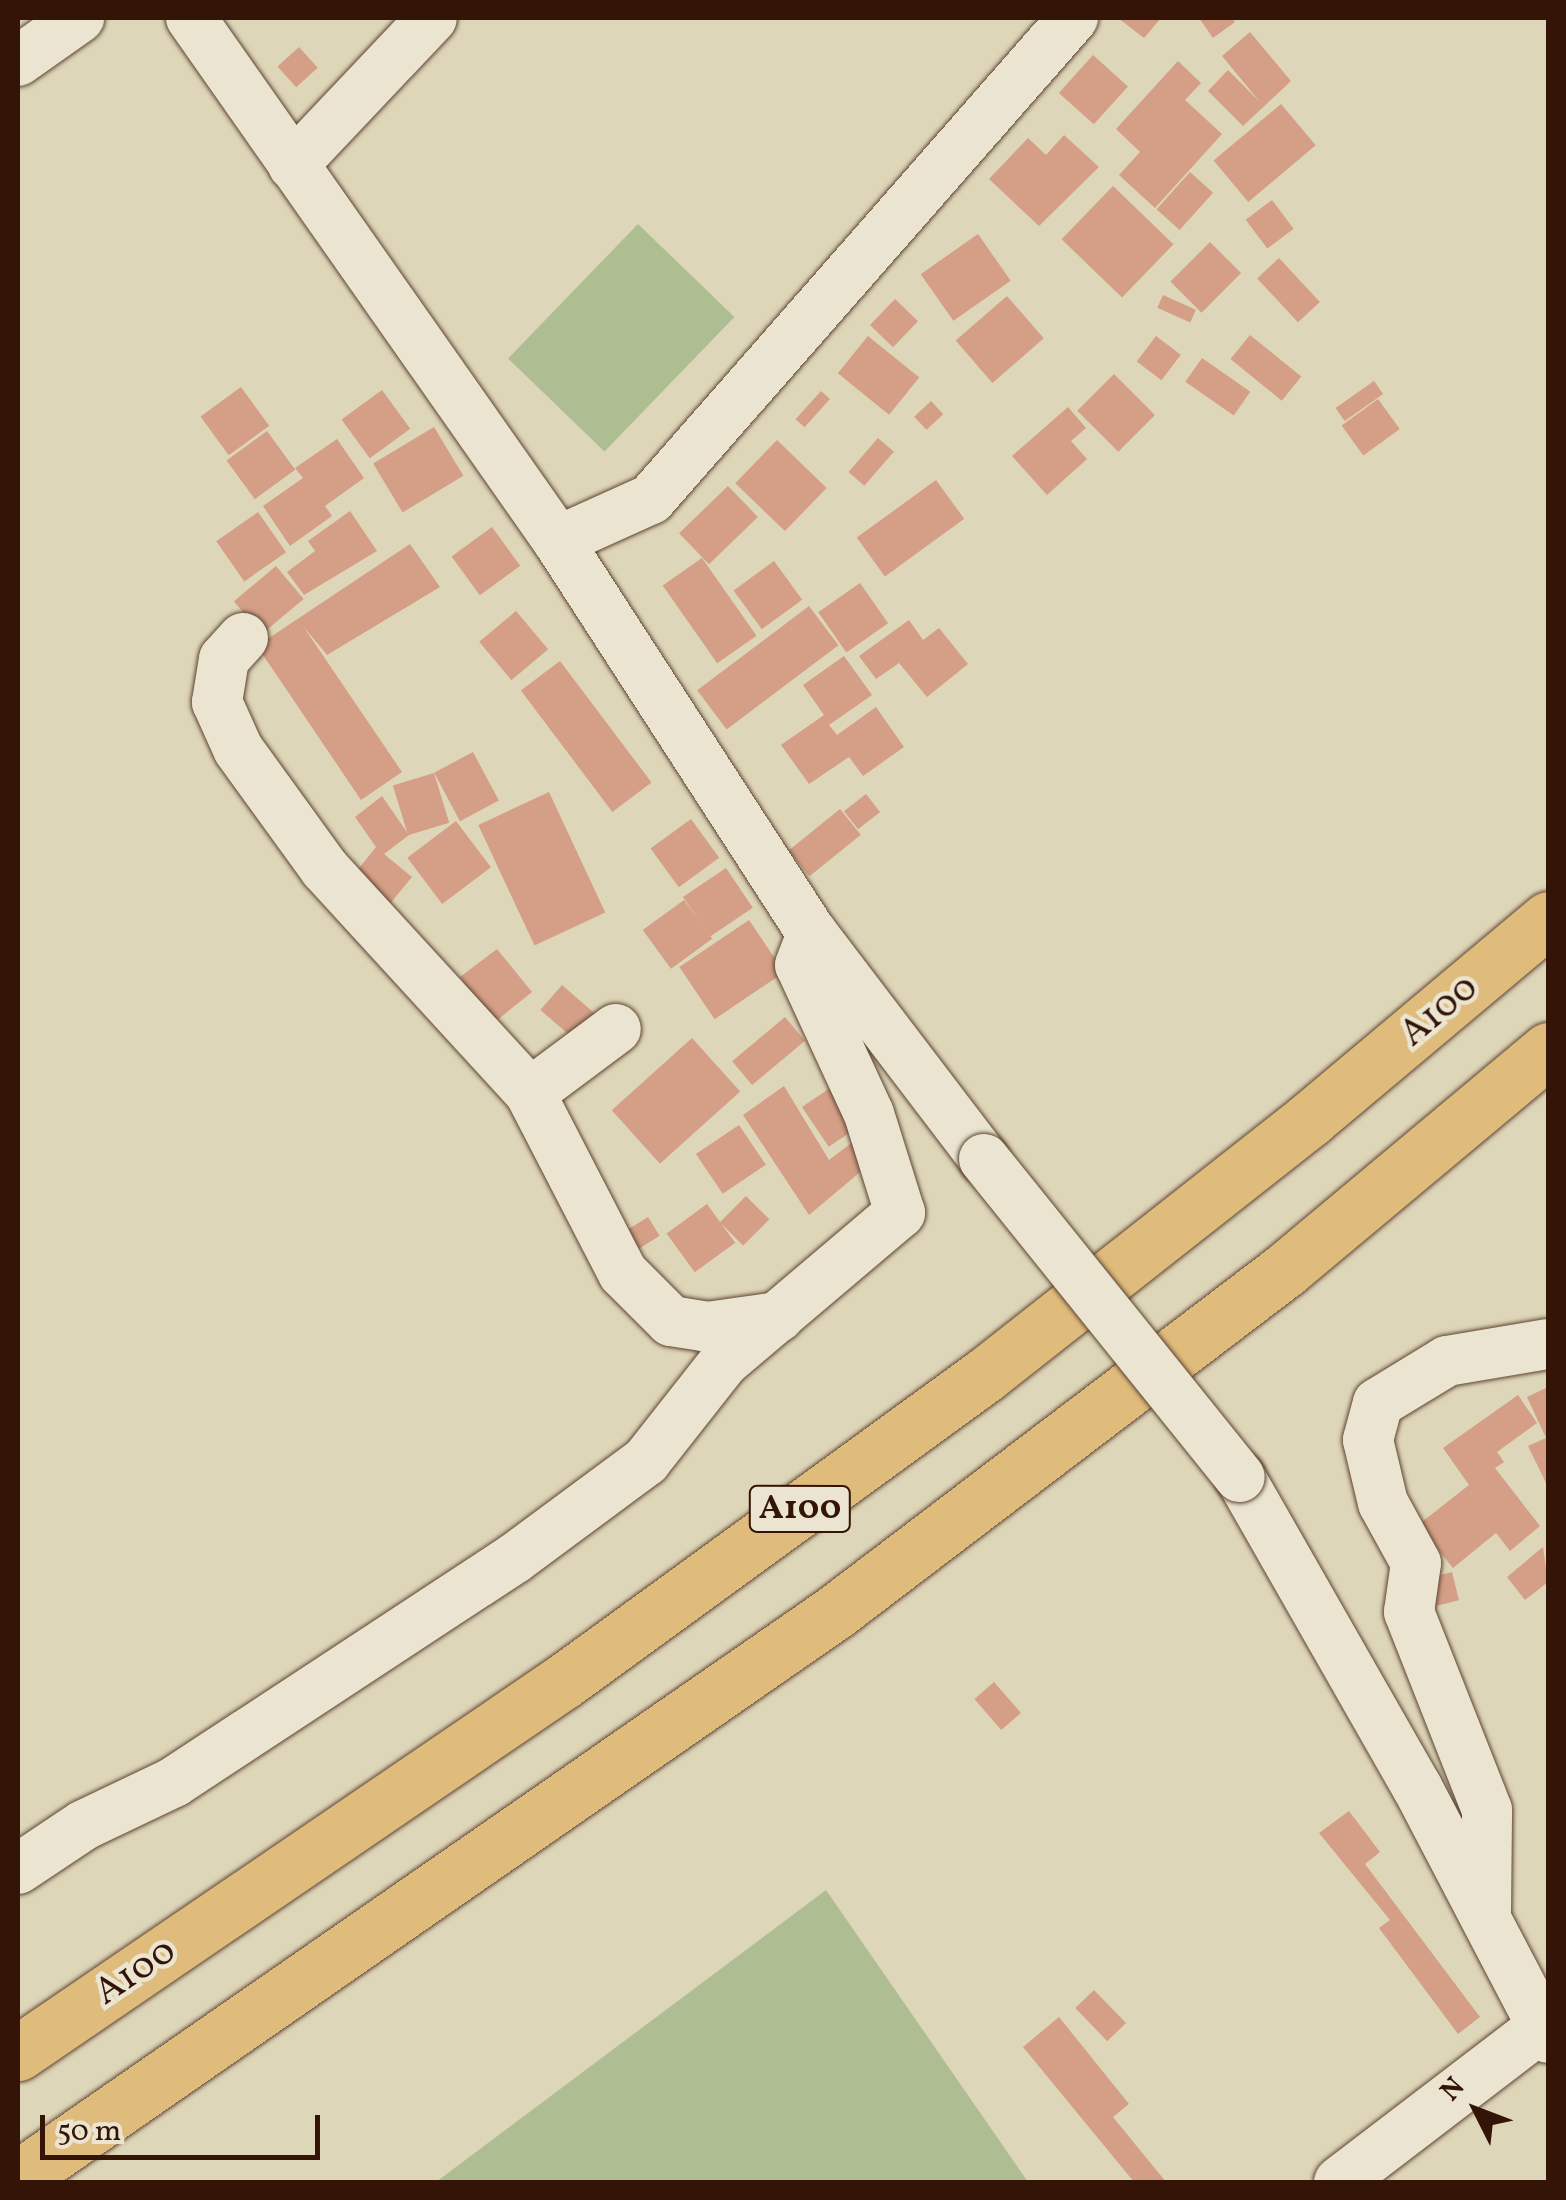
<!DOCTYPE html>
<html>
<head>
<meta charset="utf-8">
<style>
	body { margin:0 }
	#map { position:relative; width:1566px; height:2200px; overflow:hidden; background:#ded6b8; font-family:Vollkorn,serif }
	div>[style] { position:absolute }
	.green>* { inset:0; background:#aebe92; transform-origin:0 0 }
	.building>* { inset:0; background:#d49f86; transform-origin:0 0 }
	.roads { filter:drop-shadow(0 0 2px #5e4432) drop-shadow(0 0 2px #5e4432) }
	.minor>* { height:50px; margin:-25px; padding:0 25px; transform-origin:25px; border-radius:25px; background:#eae4d1 }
	.highway>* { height:55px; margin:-27.5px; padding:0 27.5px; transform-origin:27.5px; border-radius:27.5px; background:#dfbb7c }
	.bridges { filter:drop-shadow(0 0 2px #5e4432) drop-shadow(0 0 2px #5e4432) }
	.minor-bridge>* { height:50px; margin:-25px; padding:0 25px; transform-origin:25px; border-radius:25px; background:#eae4d1 }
	span { translate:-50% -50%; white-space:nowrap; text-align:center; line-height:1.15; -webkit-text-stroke:9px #eae4d1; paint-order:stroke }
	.shield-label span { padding:2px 8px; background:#eae4d1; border:2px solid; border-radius:8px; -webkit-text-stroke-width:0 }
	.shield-label { font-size:35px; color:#331406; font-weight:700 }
	.street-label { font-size:38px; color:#331406 }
	.frame { position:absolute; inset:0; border:20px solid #331406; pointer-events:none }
	.north { position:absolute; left:1426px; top:2060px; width:100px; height:100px; -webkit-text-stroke:8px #eae4d1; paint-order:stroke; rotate:312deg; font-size:28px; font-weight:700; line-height:40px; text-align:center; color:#331406 }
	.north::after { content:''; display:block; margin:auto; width:35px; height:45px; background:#331406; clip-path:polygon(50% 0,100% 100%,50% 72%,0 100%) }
	.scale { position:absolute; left:40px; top:2115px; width:280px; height:45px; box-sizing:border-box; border:5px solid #331406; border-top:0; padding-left:12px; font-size:30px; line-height:35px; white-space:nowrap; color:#331406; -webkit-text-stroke:8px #eae4d1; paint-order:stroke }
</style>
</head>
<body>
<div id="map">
	<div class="green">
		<div style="left:638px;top:224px;width:134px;height:187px;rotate:44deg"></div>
		<div style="clip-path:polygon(826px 1890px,1028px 2182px,436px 2182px)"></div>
	</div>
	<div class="building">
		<div style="clip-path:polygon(1118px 18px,1161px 18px,1144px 38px)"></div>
		<div style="clip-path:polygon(1199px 18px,1232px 18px,1235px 22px,1213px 38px)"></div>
		<div style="clip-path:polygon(1250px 32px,1291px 81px,1243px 126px,1208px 91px,1228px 70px,1260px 102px,1222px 56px)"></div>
		<div style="left:299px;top:47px;width:28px;height:29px;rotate:48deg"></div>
		<div style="left:1093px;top:55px;width:47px;height:51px;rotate:42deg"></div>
		<div style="clip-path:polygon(1178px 61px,1201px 83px,1185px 100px,1222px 134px,1155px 208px,1119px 175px,1140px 152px,1116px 129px)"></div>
		<div style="left:1281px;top:104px;width:54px;height:88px;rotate:50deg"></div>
		<div style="clip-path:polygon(1064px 135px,1099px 167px,1039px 226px,989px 179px,1028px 138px,1046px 155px)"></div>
		<div style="left:1190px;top:172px;width:31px;height:50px;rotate:42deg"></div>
		<div style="left:1113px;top:186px;width:84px;height:74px;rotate:44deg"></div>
		<div style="left:1272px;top:200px;width:36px;height:33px;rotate:53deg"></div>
		<div style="left:978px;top:234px;width:57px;height:70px;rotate:55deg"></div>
		<div style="left:1210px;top:242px;width:44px;height:56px;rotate:45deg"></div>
		<div style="left:1279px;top:258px;width:60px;height:30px;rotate:47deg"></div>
		<div style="left:1163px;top:295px;width:36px;height:14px;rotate:24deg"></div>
		<div style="left:1007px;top:296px;width:56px;height:68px;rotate:49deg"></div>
		<div style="left:895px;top:299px;width:32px;height:36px;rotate:44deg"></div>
		<div style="left:1250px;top:335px;width:66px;height:31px;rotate:39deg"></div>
		<div style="left:868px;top:336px;width:66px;height:48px;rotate:39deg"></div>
		<div style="left:1156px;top:336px;width:31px;height:32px;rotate:37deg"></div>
		<div style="left:1202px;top:358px;width:59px;height:29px;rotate:35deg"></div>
		<div style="left:1114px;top:374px;width:58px;height:52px;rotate:45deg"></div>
		<div style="left:1374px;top:381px;width:16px;height:47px;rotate:55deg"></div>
		<div style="left:241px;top:387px;width:48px;height:50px;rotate:54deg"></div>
		<div style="left:382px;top:390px;width:48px;height:50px;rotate:54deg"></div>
		<div style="left:821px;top:391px;width:12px;height:38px;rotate:42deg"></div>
		<div style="left:1378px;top:399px;width:37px;height:45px;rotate:54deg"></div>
		<div style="left:931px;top:401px;width:18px;height:23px;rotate:47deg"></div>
		<div style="clip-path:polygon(1068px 407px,1086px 428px,1071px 441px,1087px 459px,1047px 495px,1012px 456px)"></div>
		<div style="left:434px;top:427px;width:57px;height:71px;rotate:59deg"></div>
		<div style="left:267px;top:431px;width:48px;height:50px;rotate:54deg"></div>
		<div style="left:878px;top:438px;width:21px;height:45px;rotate:41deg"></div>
		<div style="clip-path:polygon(337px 439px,364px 478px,325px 506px,332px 516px,290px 546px,263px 506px,303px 478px,295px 468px)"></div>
		<div style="left:777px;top:440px;width:69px;height:60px;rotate:44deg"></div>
		<div style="left:936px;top:480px;width:48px;height:98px;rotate:54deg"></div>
		<div style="left:728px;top:486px;width:43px;height:68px;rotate:46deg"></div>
		<div style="clip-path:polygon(350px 511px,377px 551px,304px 595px,287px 572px,315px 551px,308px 541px)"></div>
		<div style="left:258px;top:512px;width:49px;height:51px;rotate:55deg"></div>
		<div style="left:492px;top:527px;width:48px;height:50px;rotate:54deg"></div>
		<div style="clip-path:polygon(410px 544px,440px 587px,327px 655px,303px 626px,402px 772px,361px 800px,257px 646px)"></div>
		<div style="left:702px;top:558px;width:95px;height:48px;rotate:55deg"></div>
		<div style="left:774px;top:561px;width:48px;height:50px;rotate:54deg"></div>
		<div style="left:276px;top:566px;width:43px;height:55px;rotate:50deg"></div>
		<div style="left:860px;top:583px;width:49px;height:51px;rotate:55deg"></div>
		<div style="left:809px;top:606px;width:49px;height:140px;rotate:53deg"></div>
		<div style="left:516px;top:611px;width:50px;height:48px;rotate:50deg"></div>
		<div style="clip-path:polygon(909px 620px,923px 640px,939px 628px,968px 664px,927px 697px,899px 663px,876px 679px,859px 656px)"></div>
		<div style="clip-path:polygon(844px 656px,872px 695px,829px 725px,837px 735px,876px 707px,904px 747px,863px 776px,849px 757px,809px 784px,781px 745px,824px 715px,803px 685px)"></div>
		<div style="left:560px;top:661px;width:152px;height:49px;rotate:53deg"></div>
		<div style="left:473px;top:752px;width:55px;height:44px;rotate:62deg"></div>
		<div style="left:434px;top:773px;width:52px;height:43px;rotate:73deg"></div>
		<div style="left:549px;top:792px;width:133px;height:78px;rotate:65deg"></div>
		<div style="left:866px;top:794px;width:23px;height:28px;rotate:52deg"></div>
		<div style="clip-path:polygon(382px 796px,409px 835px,384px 854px,412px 877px,384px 911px,348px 882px,376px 847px,355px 817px)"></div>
		<div style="left:840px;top:809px;width:33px;height:66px;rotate:51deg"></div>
		<div style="left:691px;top:819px;width:48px;height:50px;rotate:54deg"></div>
		<div style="left:456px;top:821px;width:58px;height:61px;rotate:53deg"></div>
		<div style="left:726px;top:868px;width:48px;height:52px;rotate:56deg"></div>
		<div style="left:684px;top:900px;width:48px;height:51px;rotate:54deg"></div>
		<div style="left:749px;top:920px;width:63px;height:84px;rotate:56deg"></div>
		<div style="clip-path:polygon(497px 949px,532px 992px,486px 1029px,478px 1001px,460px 977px)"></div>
		<div style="left:562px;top:985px;width:43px;height:33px;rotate:41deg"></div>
		<div style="left:785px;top:1017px;width:31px;height:69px;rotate:50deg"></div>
		<div style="left:692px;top:1038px;width:72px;height:108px;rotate:48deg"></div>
		<div style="left:845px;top:1078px;width:48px;height:52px;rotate:56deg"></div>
		<div style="clip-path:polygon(784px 1086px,829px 1160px,874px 1126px,890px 1147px,809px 1215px,743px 1115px)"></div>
		<div style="left:739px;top:1125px;width:48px;height:52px;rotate:56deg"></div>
		<div style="left:746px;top:1196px;width:33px;height:37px;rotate:45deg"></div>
		<div style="left:707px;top:1204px;width:48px;height:50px;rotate:54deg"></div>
		<div style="left:648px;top:1217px;width:22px;height:33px;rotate:58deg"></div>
		<div style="clip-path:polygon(1548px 1387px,1548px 1482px,1546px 1483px,1528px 1446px,1546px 1438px,1527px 1397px)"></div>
		<div style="clip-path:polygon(1518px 1395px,1537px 1423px,1497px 1452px,1504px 1462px,1495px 1468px,1540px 1526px,1510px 1551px,1496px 1533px,1453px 1568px,1418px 1525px,1469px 1485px,1443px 1448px)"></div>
		<div style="clip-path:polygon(1543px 1547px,1548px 1582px,1525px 1600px,1507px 1577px)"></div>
		<div style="left:1452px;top:1572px;width:29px;height:37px;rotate:76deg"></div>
		<div style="left:994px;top:1682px;width:41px;height:26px;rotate:49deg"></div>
		<div style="clip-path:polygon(1349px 1811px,1380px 1852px,1365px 1864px,1480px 2017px,1458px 2034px,1379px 1928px,1390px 1920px,1319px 1833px)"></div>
		<div style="left:1094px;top:1990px;width:46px;height:26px;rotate:46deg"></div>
		<div style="clip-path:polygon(1059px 2017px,1129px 2104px,1113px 2117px,1166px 2182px,1134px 2182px,1023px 2047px)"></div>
	</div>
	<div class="roads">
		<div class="minor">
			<div style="left:191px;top:18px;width:639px;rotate:54.94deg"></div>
			<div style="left:558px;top:541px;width:102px;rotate:-24.3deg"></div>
			<div style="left:651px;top:499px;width:640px;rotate:-48.74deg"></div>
			<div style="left:18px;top:61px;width:75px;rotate:-35.2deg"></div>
			<div style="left:293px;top:165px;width:202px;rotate:-46.6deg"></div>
			<div style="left:558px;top:541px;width:467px;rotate:57.1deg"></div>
			<div style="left:812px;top:933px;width:284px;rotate:52.7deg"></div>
			<div style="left:243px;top:638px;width:28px;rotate:132deg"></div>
			<div style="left:224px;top:659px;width:44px;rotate:99.2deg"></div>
			<div style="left:217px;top:702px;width:51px;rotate:65.9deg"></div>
			<div style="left:238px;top:749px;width:148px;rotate:54.1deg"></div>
			<div style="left:325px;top:869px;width:304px;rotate:47.5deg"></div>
			<div style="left:530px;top:1093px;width:203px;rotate:62.7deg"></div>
			<div style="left:623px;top:1273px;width:68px;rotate:45deg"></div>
			<div style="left:671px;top:1321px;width:36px;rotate:9deg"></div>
			<div style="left:707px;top:1327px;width:72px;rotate:-8deg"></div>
			<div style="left:530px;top:1093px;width:107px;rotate:-36.7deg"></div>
			<div style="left:1240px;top:1477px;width:357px;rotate:60.3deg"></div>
			<div style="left:1417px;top:1787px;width:283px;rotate:62.4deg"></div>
			<div style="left:18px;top:1869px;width:79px;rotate:-33.7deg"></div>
			<div style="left:84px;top:1825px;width:100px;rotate:-25.5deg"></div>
			<div style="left:174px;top:1782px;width:408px;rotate:-33.3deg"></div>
			<div style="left:515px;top:1558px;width:163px;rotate:-36.5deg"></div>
			<div style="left:646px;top:1461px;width:126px;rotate:-51.8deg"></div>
			<div style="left:724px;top:1362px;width:231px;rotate:-40.3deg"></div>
			<div style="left:900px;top:1213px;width:104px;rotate:-107.4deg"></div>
			<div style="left:869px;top:1114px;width:164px;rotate:-114.8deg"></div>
			<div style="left:800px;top:965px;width:34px;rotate:-69deg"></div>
			<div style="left:1486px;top:1913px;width:103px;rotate:-89.4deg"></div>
			<div style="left:1487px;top:1810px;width:213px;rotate:-111.5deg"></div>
			<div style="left:1409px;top:1612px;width:49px;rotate:-81.9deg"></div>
			<div style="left:1416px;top:1563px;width:68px;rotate:-118.8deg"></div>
			<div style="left:1383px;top:1503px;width:65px;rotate:-103.4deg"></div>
			<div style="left:1368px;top:1440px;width:38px;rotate:-75deg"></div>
			<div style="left:1378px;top:1403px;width:81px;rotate:-31.3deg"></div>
			<div style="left:1447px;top:1361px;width:102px;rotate:-9.6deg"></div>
			<div style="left:1339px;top:2182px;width:263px;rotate:-37.4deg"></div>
		</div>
		<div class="highway">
			<div style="left:18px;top:2053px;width:661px;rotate:-34.27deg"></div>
			<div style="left:564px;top:1681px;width:520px;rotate:-36.01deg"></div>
			<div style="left:985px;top:1375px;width:414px;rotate:-38.2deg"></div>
			<div style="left:1310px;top:1119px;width:311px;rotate:-40deg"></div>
			<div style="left:18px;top:2178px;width:994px;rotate:-34.71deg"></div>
			<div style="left:835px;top:1612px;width:565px;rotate:-37.23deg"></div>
			<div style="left:1285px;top:1270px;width:343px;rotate:-39.9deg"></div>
		</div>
	</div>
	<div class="bridges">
		<div class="minor-bridge">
			<div style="left:984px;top:1159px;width:408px;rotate:51.2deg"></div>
		</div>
	</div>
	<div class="shield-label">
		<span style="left:800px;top:1509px">A100</span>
	</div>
	<div class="street-label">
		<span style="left:1440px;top:1012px;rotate:-40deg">A100</span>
		<span style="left:136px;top:1973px;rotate:-34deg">A100</span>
	</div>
	<div class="frame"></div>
	<div class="north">N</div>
	<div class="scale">50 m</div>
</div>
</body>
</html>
